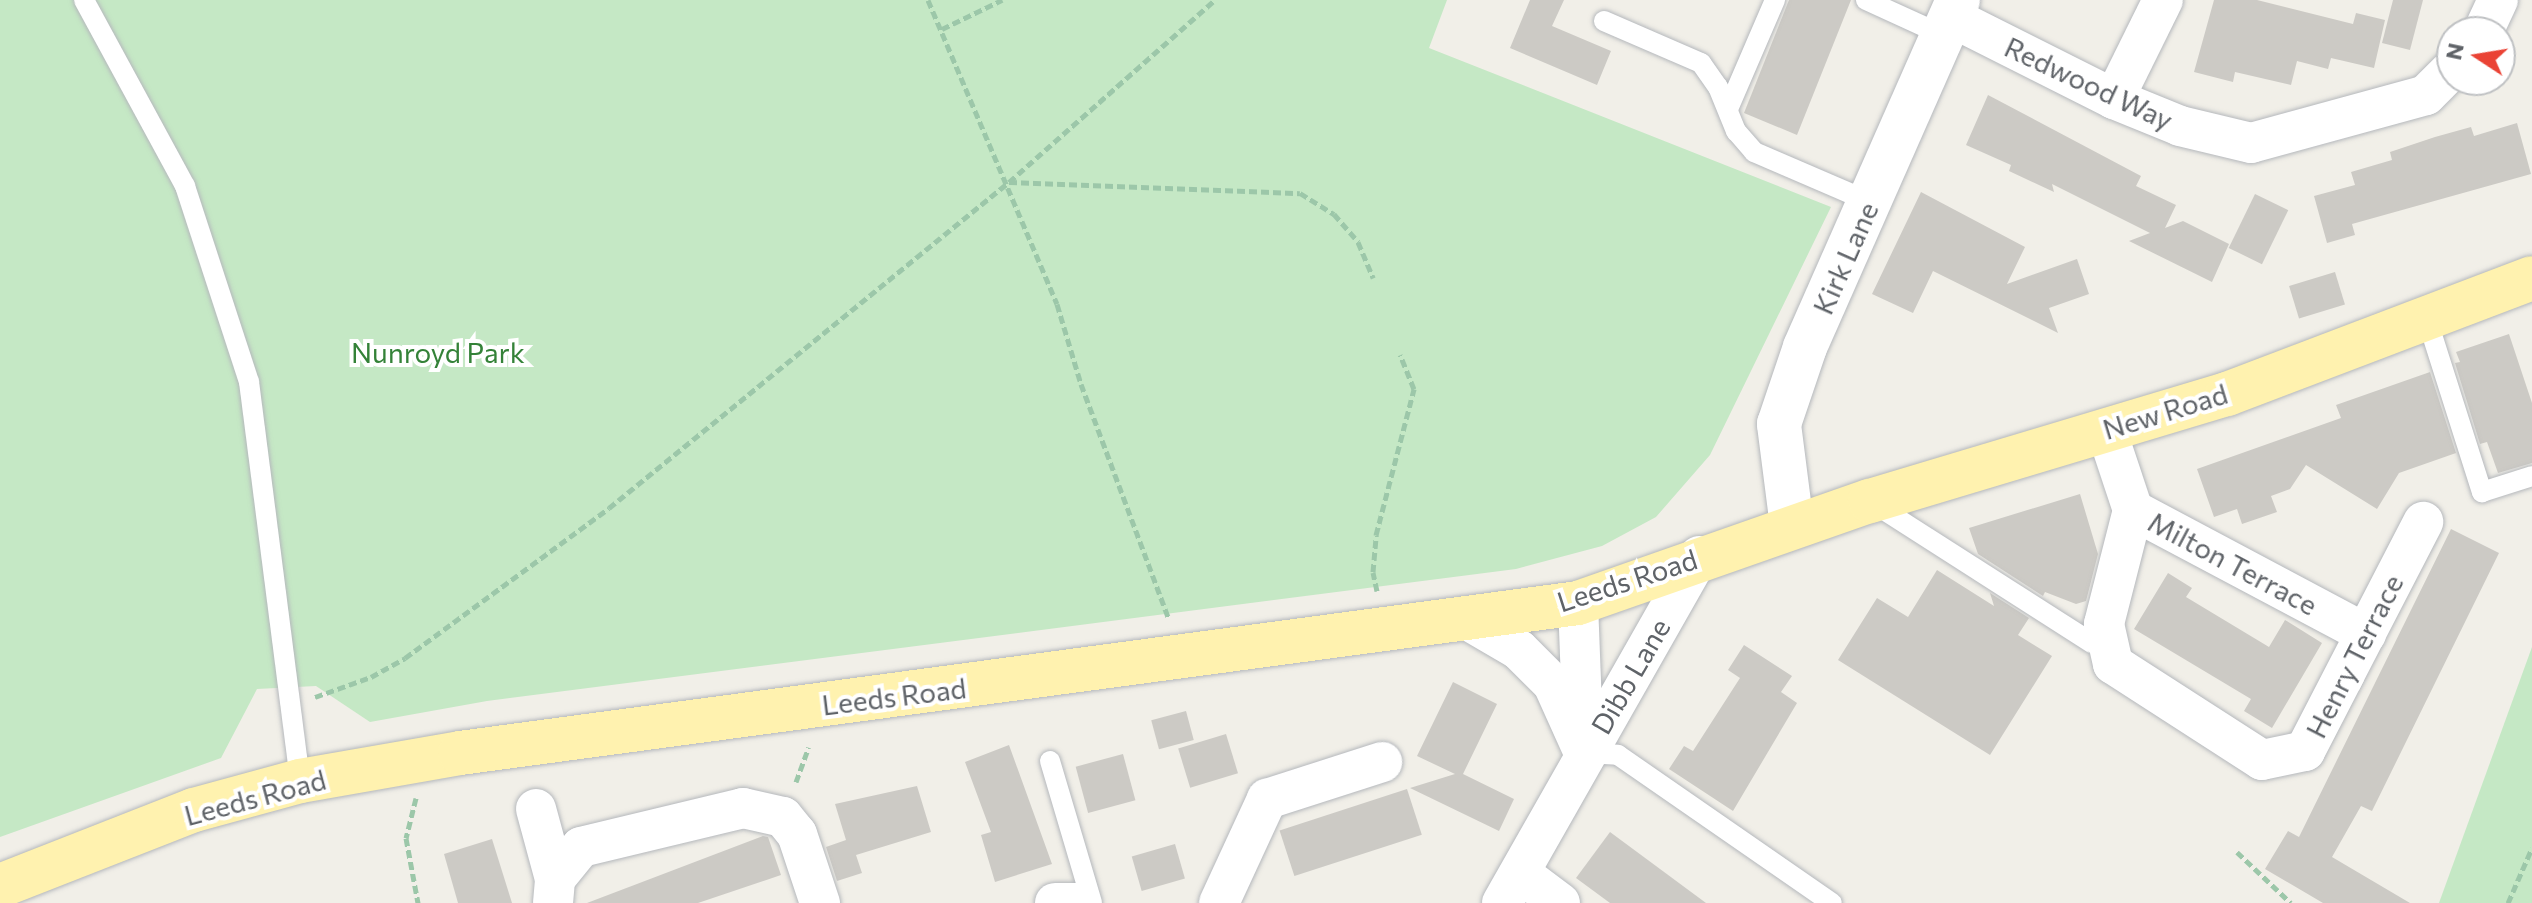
<!DOCTYPE html>
<html>
<head>
<meta charset="utf-8">
<style>
	body { margin:0 }
	#map { position:relative; width:2532px; height:903px; overflow:hidden; background:#f1efe8; font-family:Commissioner,sans-serif }
	div>[style] { position:absolute }
	.green>* { inset:0; background:#c5e8c5 }
	.building>* { inset:0; background:#cccac5; transform-origin:0 0 }
	.path>* { height:5px; margin-top:-2.5px; transform-origin:0; background:repeating-linear-gradient(90deg,#9cc7a9 0 8px,transparent 0 12px) }
	.roads { filter:drop-shadow(0 0 2px #b5b8bc) drop-shadow(0 0 2px #b5b8bc) }
	.service>* { height:20px; margin:-10px; padding:0 10px; transform-origin:10px; border-radius:10px; background:#fff }
	.minor>* { height:40px; margin:-20px; padding:0 20px; transform-origin:20px; border-radius:20px; background:#fff }
	.tertiary>* { height:44px; margin:-22px; padding:0 22px; transform-origin:22px; border-radius:22px; background:#fff }
	.primary>* { height:44px; margin:-22px; padding:0 22px; transform-origin:22px; border-radius:22px; background:#fff2af }
	span { translate:-50% -50%; white-space:nowrap; text-align:center; line-height:1.15; -webkit-text-stroke:8px #fff; paint-order:stroke }
	.street-label { font-size:28px; color:#5f6368 }
	.park-label { font-size:28px; color:#348238 }
	.north { position:absolute; left:2436px; top:16px; width:80px; height:80px; box-sizing:border-box; background:#fff; border:2px solid #bfc1c3; border-radius:50%; rotate:282deg; font-size:22px; font-weight:700; line-height:32px; text-align:center; color:#5f6368 }
	.north::after { content:''; display:block; margin:auto; width:28px; height:36px; background:#ea4335; clip-path:polygon(50% 0,100% 100%,50% 72%,0 100%) }
</style>
</head>
<body>
<div id="map">
	<div class="green">
		<div style="clip-path:polygon(0 0,1447px 0,1429px 48px,1831px 207px,1710px 455px,1656px 517px,1602px 546px,1516px 569px,487px 701px,370px 722px,316px 686px,257px 689px,221px 758px,0 837px)"></div>
		<div style="clip-path:polygon(2532px 647px,2532px 903px,2439px 903px)"></div>
	</div>
	<div class="building">
		<div style="clip-path:polygon(1530px 0,1564px 0,1552px 26px,1611px 51px,1597px 85px,1510px 48px)"></div>
		<div style="clip-path:polygon(1789px 0,1851px 0,1797px 135px,1744px 113px)"></div>
		<div style="clip-path:polygon(2214px 0,2257px 0,2353px 24px,2356px 13px,2385px 20px,2374px 68px,2331px 58px,2328px 69px,2297px 61px,2291px 85px,2235px 72px,2233px 82px,2194px 72px)"></div>
		<div style="clip-path:polygon(2393px 0,2423px 0,2410px 50px,2382px 43px)"></div>
		<div style="clip-path:polygon(1988px 95px,2141px 176px,2136px 186px,2176px 205px,2165px 228px,2183px 221px,2229px 244px,2212px 282px,2129px 241px,2150px 233px,2052px 184px,2054px 192px,2009px 171px,2011px 165px,1966px 145px)"></div>
		<div style="clip-path:polygon(2517px 123px,2531px 174px,2352px 224px,2355px 235px,2327px 243px,2314px 196px,2355px 185px,2351px 172px,2392px 160px,2390px 152px,2435px 137px,2471px 127px,2474px 136px)"></div>
		<div style="clip-path:polygon(1921px 192px,2025px 247px,2007px 284px,2077px 259px,2089px 294px,2049px 308px,2058px 333px,1933px 271px,1913px 313px,1872px 294px)"></div>
		<div style="left:2255px;top:194px;width:37px;height:60px;rotate:26deg"></div>
		<div style="left:2335px;top:272px;width:34px;height:48px;rotate:73deg"></div>
		<div style="clip-path:polygon(2509px 334px,2532px 403px,2532px 463px,2498px 473px,2487px 442px,2480px 444px,2455px 363px,2460px 362px,2456px 352px)"></div>
		<div style="clip-path:polygon(2430px 372px,2456px 453px,2399px 473px,2377px 509px,2306px 465px,2290px 489px,2271px 496px,2277px 512px,2242px 524px,2237px 509px,2214px 517px,2197px 469px,2341px 418px,2336px 405px)"></div>
		<div style="clip-path:polygon(2080px 494px,2098px 554px,2086px 601px,2076px 604px,2045px 592px,2043px 596px,1978px 554px,1969px 528px)"></div>
		<div style="clip-path:polygon(2451px 529px,2499px 553px,2372px 811px,2361px 806px,2332px 857px,2410px 903px,2323px 903px,2265px 869px,2288px 831px,2299px 837px)"></div>
		<div style="clip-path:polygon(1937px 570px,1994px 606px,1990px 593px,2029px 618px,2018px 635px,2052px 656px,1990px 755px,1838px 660px,1877px 598px,1908px 617px)"></div>
		<div style="clip-path:polygon(2168px 573px,2192px 588px,2186px 597px,2269px 647px,2285px 620px,2322px 643px,2272px 728px,2244px 711px,2251px 699px,2134px 629px)"></div>
		<div style="clip-path:polygon(1744px 645px,1792px 676px,1781px 692px,1797px 703px,1733px 811px,1669px 769px,1684px 746px,1693px 751px,1740px 678px,1728px 670px)"></div>
		<div style="clip-path:polygon(1453px 682px,1497px 704px,1463px 774px,1514px 799px,1499px 831px,1410px 788px,1455px 774px,1417px 756px)"></div>
		<div style="left:1186px;top:711px;width:30px;height:36px;rotate:75deg"></div>
		<div style="left:1226px;top:734px;width:41px;height:50px;rotate:73deg"></div>
		<div style="clip-path:polygon(1009px 745px,1052px 864px,995px 882px,981px 835px,991px 832px,965px 762px)"></div>
		<div style="left:1123px;top:754px;width:48px;height:49px;rotate:75deg"></div>
		<div style="clip-path:polygon(917px 786px,931px 832px,856px 855px,862px 873px,837px 881px,826px 847px,846px 840px,835px 804px)"></div>
		<div style="left:1407px;top:789px;width:48px;height:134px;rotate:72deg"></div>
		<div style="clip-path:polygon(1610px 832px,1706px 903px,1610px 903px,1576px 878px)"></div>
		<div style="clip-path:polygon(763px 836px,768px 837px,781px 875px,698px 903px,587px 903px)"></div>
		<div style="clip-path:polygon(492px 839px,512px 903px,458px 903px,444px 854px)"></div>
		<div style="left:1175px;top:844px;width:36px;height:45px;rotate:74deg"></div>
	</div>
	<div class="path">
		<div style="left:928px;top:0;width:330px;rotate:67deg"></div>
		<div style="left:1057px;top:304px;width:84px;rotate:73.3deg"></div>
		<div style="left:1081px;top:384px;width:251px;rotate:69.5deg"></div>
		<div style="left:942px;top:29px;width:67px;rotate:-25.8deg"></div>
		<div style="left:1009px;top:182px;width:291px;rotate:2.2deg"></div>
		<div style="left:1300px;top:193px;width:40px;rotate:32deg"></div>
		<div style="left:1334px;top:214px;width:37px;rotate:49deg"></div>
		<div style="left:1358px;top:242px;width:39px;rotate:67deg"></div>
		<div style="left:1377px;top:591px;width:19px;rotate:-102deg"></div>
		<div style="left:1373px;top:572px;width:37px;rotate:-85deg"></div>
		<div style="left:1376px;top:535px;width:151px;rotate:-75.4deg"></div>
		<div style="left:1414px;top:389px;width:37px;rotate:-112deg"></div>
		<div style="left:315px;top:697px;width:59px;rotate:-19.7deg"></div>
		<div style="left:371px;top:677px;width:39px;rotate:-29deg"></div>
		<div style="left:405px;top:658px;width:253px;rotate:-36.3deg"></div>
		<div style="left:609px;top:508px;width:516px;rotate:-39.18deg"></div>
		<div style="left:1009px;top:182px;width:275px;rotate:-41.5deg"></div>
		<div style="left:796px;top:782px;width:37px;rotate:-70deg"></div>
		<div style="left:416px;top:798px;width:41px;rotate:104deg"></div>
		<div style="left:406px;top:838px;width:66px;rotate:79.5deg"></div>
		<div style="left:2237px;top:852px;width:74px;rotate:43.4deg"></div>
		<div style="left:2508px;top:903px;width:60px;rotate:-66.4deg"></div>
	</div>
	<div class="roads">
		<div class="service">
			<div style="left:84px;top:0;width:212px;rotate:61.5deg"></div>
			<div style="left:185px;top:186px;width:206px;rotate:71.9deg"></div>
			<div style="left:249px;top:382px;width:402px;rotate:82.7deg"></div>
			<div style="left:1866px;top:0;width:87px;rotate:24.5deg"></div>
			<div style="left:1604px;top:21px;width:106px;rotate:23.4deg"></div>
			<div style="left:1701px;top:63px;width:29px;rotate:55deg"></div>
			<div style="left:1718px;top:87px;width:48px;rotate:67.8deg"></div>
			<div style="left:1736px;top:131px;width:28px;rotate:49deg"></div>
			<div style="left:1754px;top:152px;width:126px;rotate:23.3deg"></div>
			<div style="left:1728px;top:109px;width:119px;rotate:-66.7deg"></div>
			<div style="left:2427px;top:319px;width:182px;rotate:72.4deg"></div>
			<div style="left:2482px;top:492px;width:52px;rotate:-17.7deg"></div>
			<div style="left:1873px;top:503px;width:260px;rotate:32.6deg"></div>
			<div style="left:1584px;top:753px;width:34px;rotate:3deg"></div>
			<div style="left:1618px;top:755px;width:260px;rotate:34.7deg"></div>
			<div style="left:1050px;top:761px;width:148px;rotate:73.5deg"></div>
		</div>
		<div class="minor">
			<div style="left:1953px;top:18px;width:180px;rotate:26.7deg"></div>
			<div style="left:2114px;top:99px;width:71px;rotate:22.2deg"></div>
			<div style="left:2180px;top:126px;width:73px;rotate:13.5deg"></div>
			<div style="left:2251px;top:143px;width:181px;rotate:-15.3deg"></div>
			<div style="left:2426px;top:95px;width:37px;rotate:-45deg"></div>
			<div style="left:2483px;top:32px;width:35px;rotate:-65deg"></div>
			<div style="left:2114px;top:99px;width:110px;rotate:-63.7deg"></div>
			<div style="left:2106px;top:429px;width:85px;rotate:71.6deg"></div>
			<div style="left:2133px;top:510px;width:264px;rotate:28deg"></div>
			<div style="left:2133px;top:510px;width:118px;rotate:104.3deg"></div>
			<div style="left:2104px;top:624px;width:41px;rotate:77.3deg"></div>
			<div style="left:2113px;top:664px;width:177px;rotate:32.8deg"></div>
			<div style="left:2262px;top:760px;width:44px;rotate:-11.8deg"></div>
			<div style="left:2305px;top:751px;width:258px;rotate:-62.7deg"></div>
			<div style="left:1578px;top:603px;width:130px;rotate:87.8deg"></div>
			<div style="left:1466px;top:619px;width:61px;rotate:30.3deg"></div>
			<div style="left:1519px;top:650px;width:48px;rotate:45deg"></div>
			<div style="left:1553px;top:684px;width:76px;rotate:65.8deg"></div>
			<div style="left:536px;top:809px;width:73px;rotate:74.8deg"></div>
			<div style="left:1520px;top:873px;width:50px;rotate:36.9deg"></div>
			<div style="left:553px;top:903px;width:24px;rotate:-85deg"></div>
			<div style="left:555px;top:879px;width:41px;rotate:-50.9deg"></div>
			<div style="left:581px;top:847px;width:167px;rotate:-13.5deg"></div>
			<div style="left:743px;top:808px;width:41px;rotate:12.7deg"></div>
			<div style="left:783px;top:817px;width:22px;rotate:51deg"></div>
			<div style="left:797px;top:834px;width:73px;rotate:71.6deg"></div>
			<div style="left:1055px;top:903px;width:24px"></div>
			<div style="left:1219px;top:903px;width:115px;rotate:-65.2deg"></div>
			<div style="left:1267px;top:799px;width:121px;rotate:-17.8deg"></div>
			<div style="left:1502px;top:903px;width:399px;rotate:-60.4deg"></div>
		</div>
		<div class="tertiary">
			<div style="left:1792px;top:526px;width:103px;rotate:-97.3deg"></div>
			<div style="left:1779px;top:424px;width:81px;rotate:-71.3deg"></div>
			<div style="left:1805px;top:347px;width:379px;rotate:-66.2deg"></div>
		</div>
		<div class="primary">
			<div style="left:0;top:886px;width:208px;rotate:-21.4deg"></div>
			<div style="left:194px;top:810px;width:110px;rotate:-15.3deg"></div>
			<div style="left:300px;top:781px;width:162px;rotate:-9.9deg"></div>
			<div style="left:460px;top:753px;width:1128px;rotate:-7.64deg"></div>
			<div style="left:1578px;top:603px;width:309px;rotate:-19.3deg"></div>
			<div style="left:1870px;top:501px;width:373px;rotate:-16.7deg"></div>
			<div style="left:2227px;top:394px;width:326px;rotate:-20.8deg"></div>
		</div>
	</div>
	<div class="street-label">
		<span style="left:2089px;top:83px;rotate:25deg">Redwood Way</span>
		<span style="left:1845px;top:258px;rotate:-66deg">Kirk Lane</span>
		<span style="left:2165px;top:411px;rotate:-17deg">New Road</span>
		<span style="left:2233px;top:563px;rotate:28deg">Milton Terrace</span>
		<span style="left:1627px;top:580px;rotate:-18deg">Leeds Road</span>
		<span style="left:2354px;top:656px;rotate:-63deg">Henry Terrace</span>
		<span style="left:1630px;top:676px;rotate:-60deg">Dibb Lane</span>
		<span style="left:894px;top:696px;rotate:-7deg">Leeds Road</span>
		<span style="left:255px;top:797px;rotate:-15deg">Leeds Road</span>
	</div>
	<div class="park-label">
		<span style="left:438px;top:352px">Nunroyd Park</span>
	</div>
	<div class="north">N</div>
</div>
</body>
</html>
